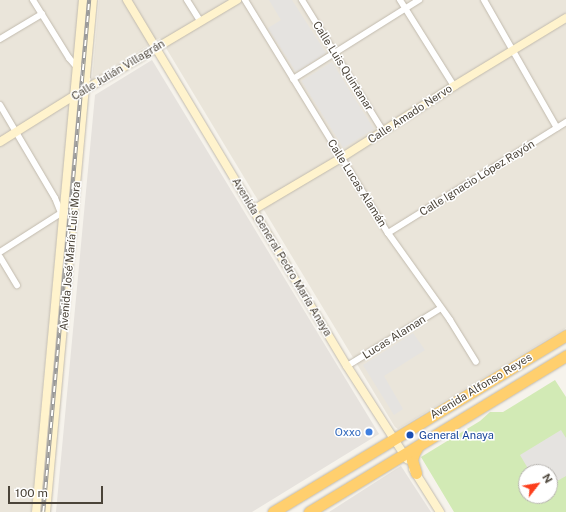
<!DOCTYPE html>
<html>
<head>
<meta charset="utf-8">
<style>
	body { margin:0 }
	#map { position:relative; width:566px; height:512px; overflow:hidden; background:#f6f3ec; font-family:"Public Sans",sans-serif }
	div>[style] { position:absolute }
	.residential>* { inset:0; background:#eae5da }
	.industrial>* { inset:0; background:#e6e2dd }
	.green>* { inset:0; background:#d2eab5 }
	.parking>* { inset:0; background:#e5e3e0; transform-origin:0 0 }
	.roads { filter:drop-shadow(0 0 1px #c2bbae) drop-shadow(0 0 1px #c2bbae) }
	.street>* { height:6px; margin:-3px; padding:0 3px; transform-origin:3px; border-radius:3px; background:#fff }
	.secondary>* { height:8px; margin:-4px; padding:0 4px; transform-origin:4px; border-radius:4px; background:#fff3cd }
	.highway>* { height:11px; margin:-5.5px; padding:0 5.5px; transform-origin:5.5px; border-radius:5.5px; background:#ffcf6e }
	.rail>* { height:3.5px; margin-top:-1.75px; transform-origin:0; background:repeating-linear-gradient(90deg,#fff 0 6px,#9a9a9a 0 12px); box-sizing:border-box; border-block:1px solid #9a9a9a }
	.dots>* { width:11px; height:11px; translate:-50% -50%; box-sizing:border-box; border:2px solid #fff; border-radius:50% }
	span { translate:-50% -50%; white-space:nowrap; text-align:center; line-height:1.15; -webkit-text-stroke:3px #fff; paint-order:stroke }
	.street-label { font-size:11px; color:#4b4439 }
	.shop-label { font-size:11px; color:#366cbe }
	.right { translate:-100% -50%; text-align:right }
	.transit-label { font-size:11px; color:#164399 }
	.left { translate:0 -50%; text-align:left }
	.north { position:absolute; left:518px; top:464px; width:40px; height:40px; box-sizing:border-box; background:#fff; border:1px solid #b7b4b0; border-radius:50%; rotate:59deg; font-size:11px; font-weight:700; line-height:16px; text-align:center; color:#4b4439 }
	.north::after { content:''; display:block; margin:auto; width:14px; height:18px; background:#fc3f1d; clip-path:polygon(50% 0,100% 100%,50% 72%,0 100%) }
	.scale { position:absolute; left:8px; top:486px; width:95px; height:18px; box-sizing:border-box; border:2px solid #4b4439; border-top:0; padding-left:5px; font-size:12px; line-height:14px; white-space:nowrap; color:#4b4439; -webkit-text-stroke:3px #fff; paint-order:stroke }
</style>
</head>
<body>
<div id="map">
	<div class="residential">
		<div style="clip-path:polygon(0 0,79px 0,31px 512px,0 512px)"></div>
		<div style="clip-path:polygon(99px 0,566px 0,566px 328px,398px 429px,395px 427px,160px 38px,92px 80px)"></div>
	</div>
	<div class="industrial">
		<div style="clip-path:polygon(152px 60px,379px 434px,252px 512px,56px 512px,95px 95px)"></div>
		<div style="clip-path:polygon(401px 466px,431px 512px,329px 512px,396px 469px)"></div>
	</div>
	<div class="green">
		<div style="clip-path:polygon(evenodd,555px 380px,566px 397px,566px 512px,454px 512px,421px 457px,480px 421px,490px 412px,503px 412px,555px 380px,526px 472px,550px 472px,550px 496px,526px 496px,526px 472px)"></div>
	</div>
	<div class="parking">
		<div style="clip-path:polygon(269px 0,292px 0,326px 53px,296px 72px,268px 28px,281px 20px)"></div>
		<div style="left:332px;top:62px;width:79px;height:36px;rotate:58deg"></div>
		<div style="clip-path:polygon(413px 333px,425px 350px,384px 376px,403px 409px,394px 415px,363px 365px)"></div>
		<div style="clip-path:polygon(561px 430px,566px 438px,566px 476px,550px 485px,550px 472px,530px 472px,520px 455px)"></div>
	</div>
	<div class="roads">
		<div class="street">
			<div style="left:33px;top:0;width:68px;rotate:58.2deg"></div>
			<div style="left:69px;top:58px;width:28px;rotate:49deg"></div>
			<div style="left:187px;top:0;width:25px;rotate:58deg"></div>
			<div style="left:245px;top:0;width:273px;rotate:58.5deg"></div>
			<div style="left:388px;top:233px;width:107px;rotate:54.5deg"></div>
			<div style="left:450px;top:320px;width:49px;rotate:58.2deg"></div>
			<div style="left:302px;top:0;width:154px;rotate:58.3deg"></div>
			<div style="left:400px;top:0;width:102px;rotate:57.9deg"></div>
			<div style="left:484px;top:0;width:147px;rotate:60.3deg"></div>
			<div style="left:0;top:39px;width:49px;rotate:-30.8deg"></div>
			<div style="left:293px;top:79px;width:149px;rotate:-32.1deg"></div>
			<div style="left:0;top:105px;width:108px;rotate:59.4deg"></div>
			<div style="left:55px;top:198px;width:16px;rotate:68deg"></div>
			<div style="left:388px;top:233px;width:210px;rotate:-31.9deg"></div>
			<div style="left:0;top:252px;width:72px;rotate:-32.6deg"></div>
			<div style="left:61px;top:213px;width:12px;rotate:-5deg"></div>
			<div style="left:0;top:257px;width:33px;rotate:59deg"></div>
			<div style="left:347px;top:366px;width:110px;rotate:-31.7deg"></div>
		</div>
		<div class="secondary">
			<div style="left:127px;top:0;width:427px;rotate:59deg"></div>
			<div style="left:347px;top:366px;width:111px;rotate:57.2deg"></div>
			<div style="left:0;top:142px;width:94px;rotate:-32deg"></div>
			<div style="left:80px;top:92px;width:33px;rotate:-29deg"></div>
			<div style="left:109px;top:76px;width:149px;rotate:-30.7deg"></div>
			<div style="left:253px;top:210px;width:102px;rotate:-30.6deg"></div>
			<div style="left:341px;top:158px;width:134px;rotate:-32.5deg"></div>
			<div style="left:454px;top:86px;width:131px;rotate:-31.3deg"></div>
			<div style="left:413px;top:469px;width:51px;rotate:57.9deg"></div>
			<div style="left:36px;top:512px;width:514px;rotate:-84.76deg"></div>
			<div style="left:46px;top:512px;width:514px;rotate:-84.76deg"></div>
		</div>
		<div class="highway">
			<div style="left:416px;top:473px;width:14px;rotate:-107deg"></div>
			<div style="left:412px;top:460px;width:7px;rotate:-74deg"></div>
			<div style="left:414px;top:453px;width:8px;rotate:-60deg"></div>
			<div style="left:273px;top:512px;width:342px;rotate:-31.1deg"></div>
			<div style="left:309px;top:512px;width:301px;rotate:-31.3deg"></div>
		</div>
	</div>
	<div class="rail">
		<div style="left:43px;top:512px;width:514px;rotate:-84.87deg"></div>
	</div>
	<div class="dots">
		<div style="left:369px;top:432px;background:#3f7fe0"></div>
		<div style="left:410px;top:435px;background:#1a4fb4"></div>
	</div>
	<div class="street-label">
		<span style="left:343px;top:66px;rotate:58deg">Calle Luis Quintanar</span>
		<span style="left:118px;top:70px;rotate:-31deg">Calle Julián Villagrán</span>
		<span style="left:410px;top:114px;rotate:-33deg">Calle Amado Nervo</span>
		<span style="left:477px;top:178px;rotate:-32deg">Calle Ignacio López Rayón</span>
		<span style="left:357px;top:183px;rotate:58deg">Calle Lucas Alamán</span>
		<span style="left:70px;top:256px;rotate:-85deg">Avenida José María Luis Mora</span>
		<span style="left:282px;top:257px;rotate:59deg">Avenida General Pedro María Anaya</span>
		<span style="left:394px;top:337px;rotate:-32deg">Lucas Alaman</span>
		<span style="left:481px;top:386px;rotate:-31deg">Avenida Alfonso Reyes</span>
	</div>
	<div class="shop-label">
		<span class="right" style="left:361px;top:432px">Oxxo</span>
	</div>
	<div class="transit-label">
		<span class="left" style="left:419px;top:435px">General Anaya</span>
	</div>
	<div class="north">N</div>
	<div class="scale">100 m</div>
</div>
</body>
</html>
